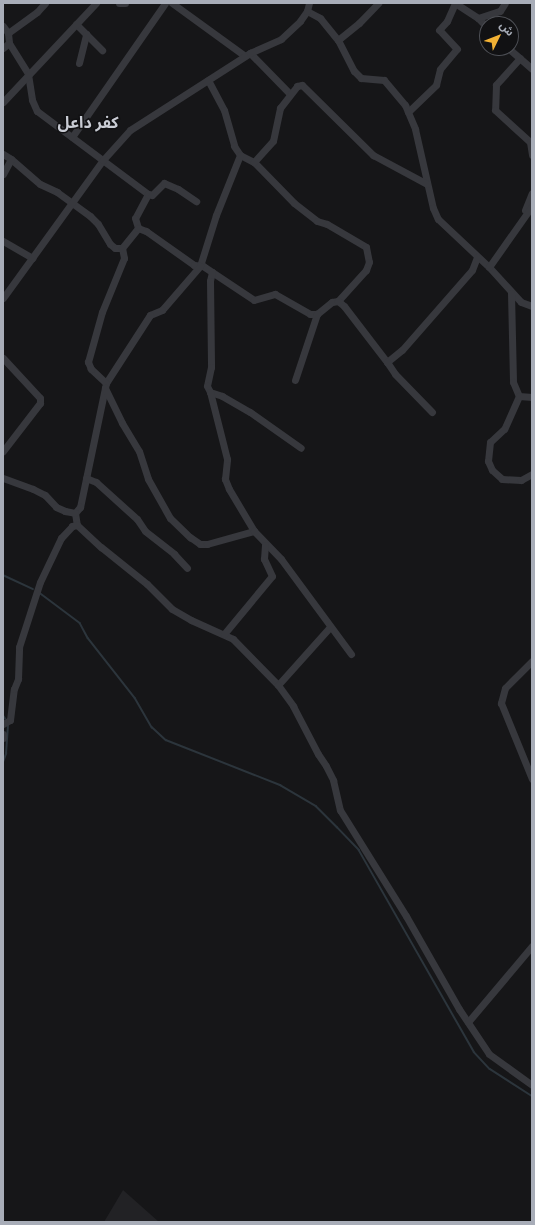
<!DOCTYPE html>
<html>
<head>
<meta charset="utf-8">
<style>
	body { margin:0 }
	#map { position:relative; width:535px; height:1225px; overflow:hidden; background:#161618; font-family:"IBM Plex Sans","Noto Sans Arabic",sans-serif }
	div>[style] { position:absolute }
	.built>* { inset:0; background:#222225 }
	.stream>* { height:1.5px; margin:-0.75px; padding:0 0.75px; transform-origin:0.75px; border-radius:0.75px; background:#2c353c }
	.minor>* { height:7px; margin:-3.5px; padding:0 3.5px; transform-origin:3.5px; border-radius:3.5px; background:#37383d }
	span { translate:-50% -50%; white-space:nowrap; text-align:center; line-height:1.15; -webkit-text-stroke:3px #111113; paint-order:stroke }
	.district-label { font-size:16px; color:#c9ccd4; font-weight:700 }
	.frame { position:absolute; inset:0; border:4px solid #a8adb8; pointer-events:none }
	.north { position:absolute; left:479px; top:16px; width:40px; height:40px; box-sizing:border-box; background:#111113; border:1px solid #4d4f55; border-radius:50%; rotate:47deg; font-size:11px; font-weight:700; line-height:16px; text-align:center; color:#a8adb8 }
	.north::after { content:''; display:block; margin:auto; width:14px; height:18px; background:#f2b134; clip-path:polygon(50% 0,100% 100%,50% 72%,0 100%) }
</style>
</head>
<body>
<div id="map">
	<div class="built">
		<div style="clip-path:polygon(123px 1190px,159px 1222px,104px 1222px)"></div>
	</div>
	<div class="stream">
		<div style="left:3px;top:575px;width:33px;rotate:25deg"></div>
		<div style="left:40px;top:593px;width:50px;rotate:36.9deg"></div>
		<div style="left:80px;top:623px;width:17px;rotate:62deg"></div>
		<div style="left:88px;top:638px;width:76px;rotate:51.9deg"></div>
		<div style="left:135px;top:698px;width:34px;rotate:60deg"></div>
		<div style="left:152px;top:727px;width:19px;rotate:43deg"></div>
		<div style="left:166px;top:740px;width:123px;rotate:21.5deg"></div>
		<div style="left:280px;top:785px;width:42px;rotate:30.3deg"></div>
		<div style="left:316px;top:806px;width:30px;rotate:45deg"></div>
		<div style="left:337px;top:827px;width:32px;rotate:46deg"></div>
		<div style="left:359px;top:850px;width:232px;rotate:60.3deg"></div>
		<div style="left:474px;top:1052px;width:23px;rotate:47deg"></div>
		<div style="left:490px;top:1069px;width:50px;rotate:32.7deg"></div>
		<div style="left:3px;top:715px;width:4px;rotate:56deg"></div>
		<div style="left:3px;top:762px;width:9px;rotate:-69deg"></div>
		<div style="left:6px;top:754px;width:28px;rotate:-86deg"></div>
	</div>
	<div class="minor">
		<div style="left:119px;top:3px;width:6px"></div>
		<div style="left:172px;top:3px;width:90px;rotate:36deg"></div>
		<div style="left:455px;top:3px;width:27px;rotate:33deg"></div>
		<div style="left:478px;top:18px;width:13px;rotate:45deg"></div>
		<div style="left:307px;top:11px;width:15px;rotate:28deg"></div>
		<div style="left:320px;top:18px;width:28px;rotate:51deg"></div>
		<div style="left:338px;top:40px;width:35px;rotate:63deg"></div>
		<div style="left:354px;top:71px;width:10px;rotate:45deg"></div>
		<div style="left:361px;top:78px;width:23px;rotate:5deg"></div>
		<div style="left:384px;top:80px;width:33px;rotate:50deg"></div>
		<div style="left:405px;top:105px;width:26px;rotate:67deg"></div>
		<div style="left:415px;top:129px;width:81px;rotate:77.2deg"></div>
		<div style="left:433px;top:208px;width:12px;rotate:66deg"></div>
		<div style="left:438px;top:219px;width:70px;rotate:43.3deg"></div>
		<div style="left:489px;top:267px;width:47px;rotate:47.6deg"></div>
		<div style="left:521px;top:302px;width:12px;rotate:20deg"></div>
		<div style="left:478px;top:18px;width:23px;rotate:-18deg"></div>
		<div style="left:500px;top:11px;width:9px;rotate:-58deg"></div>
		<div style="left:76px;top:24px;width:37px;rotate:45deg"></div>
		<div style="left:3px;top:26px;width:9px;rotate:54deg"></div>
		<div style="left:8px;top:33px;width:10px;rotate:84deg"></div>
		<div style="left:9px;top:43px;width:8px;rotate:140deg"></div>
		<div style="left:8px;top:33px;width:36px;rotate:-36deg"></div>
		<div style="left:37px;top:12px;width:12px;rotate:-48deg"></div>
		<div style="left:338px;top:40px;width:27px;rotate:-39deg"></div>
		<div style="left:359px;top:23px;width:28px;rotate:-46deg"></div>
		<div style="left:9px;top:43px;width:36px;rotate:58deg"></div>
		<div style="left:28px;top:74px;width:26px;rotate:81deg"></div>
		<div style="left:32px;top:100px;width:12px;rotate:66deg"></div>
		<div style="left:37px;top:111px;width:139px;rotate:36.8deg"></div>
		<div style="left:148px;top:194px;width:27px;rotate:118deg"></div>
		<div style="left:135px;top:218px;width:10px;rotate:73deg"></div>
		<div style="left:508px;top:48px;width:32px;rotate:41deg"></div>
		<div style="left:250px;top:53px;width:57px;rotate:45.7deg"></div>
		<div style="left:520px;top:58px;width:36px;rotate:132deg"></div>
		<div style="left:496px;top:85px;width:25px;rotate:92deg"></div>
		<div style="left:495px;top:110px;width:47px;rotate:42.4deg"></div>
		<div style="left:530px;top:142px;width:13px;rotate:81deg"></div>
		<div style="left:79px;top:63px;width:30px;rotate:-76deg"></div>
		<div style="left:208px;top:80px;width:34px;rotate:62deg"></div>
		<div style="left:224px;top:110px;width:37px;rotate:74deg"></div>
		<div style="left:234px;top:146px;width:11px;rotate:56deg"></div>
		<div style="left:240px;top:155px;width:16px;rotate:27deg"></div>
		<div style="left:254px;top:162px;width:57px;rotate:45.7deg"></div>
		<div style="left:294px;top:203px;width:29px;rotate:38deg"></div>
		<div style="left:317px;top:221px;width:10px;rotate:17deg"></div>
		<div style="left:327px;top:224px;width:45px;rotate:30.5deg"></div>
		<div style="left:366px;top:247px;width:15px;rotate:79deg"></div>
		<div style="left:369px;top:262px;width:9px;rotate:111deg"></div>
		<div style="left:366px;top:270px;width:42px;rotate:132.1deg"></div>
		<div style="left:3px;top:102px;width:136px;rotate:-46.8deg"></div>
		<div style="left:408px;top:112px;width:39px;rotate:-44deg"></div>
		<div style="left:436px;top:85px;width:16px;rotate:-76deg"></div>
		<div style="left:440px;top:69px;width:26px;rotate:-50deg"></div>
		<div style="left:457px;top:49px;width:26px;rotate:-133deg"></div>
		<div style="left:439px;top:30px;width:12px;rotate:-48deg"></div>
		<div style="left:447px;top:21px;width:20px;rotate:-66deg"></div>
		<div style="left:72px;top:137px;width:163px;rotate:-55.2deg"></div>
		<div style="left:3px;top:154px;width:9px;rotate:32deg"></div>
		<div style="left:11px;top:159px;width:38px;rotate:41deg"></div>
		<div style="left:40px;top:184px;width:19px;rotate:25deg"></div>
		<div style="left:57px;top:192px;width:41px;rotate:36deg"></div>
		<div style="left:90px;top:216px;width:11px;rotate:45deg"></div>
		<div style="left:98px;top:224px;width:23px;rotate:59deg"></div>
		<div style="left:110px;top:244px;width:6px;rotate:39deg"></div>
		<div style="left:115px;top:248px;width:7px"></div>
		<div style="left:122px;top:248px;width:26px;rotate:-51deg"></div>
		<div style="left:138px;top:228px;width:9px;rotate:21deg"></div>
		<div style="left:146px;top:231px;width:59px;rotate:35.3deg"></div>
		<div style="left:194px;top:265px;width:9px;rotate:6deg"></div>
		<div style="left:203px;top:266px;width:61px;rotate:33.7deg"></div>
		<div style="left:254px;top:300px;width:22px;rotate:-16deg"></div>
		<div style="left:275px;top:294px;width:40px;rotate:29.7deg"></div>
		<div style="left:310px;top:314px;width:7px"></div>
		<div style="left:317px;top:314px;width:19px;rotate:-39deg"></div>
		<div style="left:332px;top:302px;width:6px;rotate:-9deg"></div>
		<div style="left:338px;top:301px;width:8px;rotate:40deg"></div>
		<div style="left:344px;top:306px;width:71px;rotate:52.5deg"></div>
		<div style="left:387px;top:362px;width:19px;rotate:-39deg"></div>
		<div style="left:402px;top:350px;width:106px;rotate:-48.8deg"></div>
		<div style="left:472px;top:270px;width:14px;rotate:-69deg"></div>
		<div style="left:240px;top:155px;width:65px;rotate:111.8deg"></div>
		<div style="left:216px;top:215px;width:53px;rotate:107.4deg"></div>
		<div style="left:200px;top:266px;width:58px;rotate:130.8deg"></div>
		<div style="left:162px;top:310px;width:13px;rotate:157deg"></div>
		<div style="left:150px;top:315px;width:81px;rotate:122.9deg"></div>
		<div style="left:106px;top:383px;width:127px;rotate:101.8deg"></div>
		<div style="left:80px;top:507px;width:8px;rotate:130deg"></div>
		<div style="left:75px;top:513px;width:12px;rotate:81deg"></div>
		<div style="left:77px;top:525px;width:33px;rotate:43deg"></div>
		<div style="left:101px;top:547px;width:59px;rotate:38.8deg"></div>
		<div style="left:147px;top:584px;width:35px;rotate:45deg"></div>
		<div style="left:172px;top:609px;width:22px;rotate:30deg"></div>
		<div style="left:191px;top:620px;width:46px;rotate:24.3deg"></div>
		<div style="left:233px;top:639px;width:64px;rotate:45.6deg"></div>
		<div style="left:278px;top:685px;width:78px;rotate:-48.1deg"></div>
		<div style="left:254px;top:162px;width:28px;rotate:-48deg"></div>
		<div style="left:273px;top:141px;width:34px;rotate:-78deg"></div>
		<div style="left:280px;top:108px;width:28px;rotate:-52deg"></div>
		<div style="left:297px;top:86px;width:5px;rotate:-11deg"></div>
		<div style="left:302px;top:85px;width:100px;rotate:44.6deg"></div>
		<div style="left:373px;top:155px;width:61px;rotate:28.2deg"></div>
		<div style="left:3px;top:174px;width:17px;rotate:-62deg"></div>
		<div style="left:148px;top:194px;width:4px;rotate:14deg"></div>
		<div style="left:152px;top:195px;width:17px;rotate:-45deg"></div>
		<div style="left:164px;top:183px;width:15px;rotate:23deg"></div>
		<div style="left:178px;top:189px;width:22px;rotate:34deg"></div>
		<div style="left:525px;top:210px;width:18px;rotate:-68deg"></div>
		<div style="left:3px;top:241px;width:34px;rotate:30deg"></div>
		<div style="left:489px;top:267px;width:75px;rotate:-54.8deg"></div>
		<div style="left:212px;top:272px;width:9px;rotate:103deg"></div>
		<div style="left:210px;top:281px;width:86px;rotate:89.3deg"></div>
		<div style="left:211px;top:367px;width:19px;rotate:102deg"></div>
		<div style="left:207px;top:386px;width:7px;rotate:63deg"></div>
		<div style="left:210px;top:392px;width:13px;rotate:18deg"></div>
		<div style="left:222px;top:396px;width:32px;rotate:30deg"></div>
		<div style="left:250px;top:412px;width:62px;rotate:35.2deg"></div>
		<div style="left:511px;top:293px;width:89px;rotate:88.7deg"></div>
		<div style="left:513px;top:382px;width:15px;rotate:67deg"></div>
		<div style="left:519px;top:396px;width:36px;rotate:114deg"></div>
		<div style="left:504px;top:429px;width:19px;rotate:137deg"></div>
		<div style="left:490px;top:442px;width:19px;rotate:96deg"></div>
		<div style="left:488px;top:461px;width:10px;rotate:66deg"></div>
		<div style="left:492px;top:470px;width:13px;rotate:42deg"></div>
		<div style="left:502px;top:479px;width:19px;rotate:3deg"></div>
		<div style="left:521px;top:480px;width:13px;rotate:-29deg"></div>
		<div style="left:3px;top:298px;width:170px;rotate:-54.1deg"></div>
		<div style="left:103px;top:160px;width:40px;rotate:-48deg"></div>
		<div style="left:130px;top:130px;width:143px;rotate:-32.7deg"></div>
		<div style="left:250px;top:53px;width:34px;rotate:-24deg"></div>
		<div style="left:281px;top:39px;width:26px;rotate:-43deg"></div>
		<div style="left:300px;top:21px;width:12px;rotate:-55deg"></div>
		<div style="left:307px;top:11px;width:8px;rotate:-76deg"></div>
		<div style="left:3px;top:358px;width:54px;rotate:47.2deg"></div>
		<div style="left:40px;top:398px;width:5px;rotate:90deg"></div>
		<div style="left:40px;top:403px;width:61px;rotate:127.6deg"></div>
		<div style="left:387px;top:362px;width:14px;rotate:56deg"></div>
		<div style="left:395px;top:374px;width:53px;rotate:45.8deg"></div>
		<div style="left:295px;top:380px;width:70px;rotate:-71.6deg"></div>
		<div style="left:106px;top:383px;width:21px;rotate:-137deg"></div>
		<div style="left:91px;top:369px;width:8px;rotate:-113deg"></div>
		<div style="left:88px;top:362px;width:52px;rotate:-74.4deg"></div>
		<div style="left:102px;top:312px;width:58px;rotate:-67.8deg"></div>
		<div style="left:124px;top:258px;width:10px;rotate:-101deg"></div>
		<div style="left:105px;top:388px;width:39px;rotate:64deg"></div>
		<div style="left:122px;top:423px;width:33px;rotate:59deg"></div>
		<div style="left:139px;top:451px;width:29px;rotate:72deg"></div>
		<div style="left:148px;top:479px;width:45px;rotate:60.6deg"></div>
		<div style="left:170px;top:518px;width:28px;rotate:44deg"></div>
		<div style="left:190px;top:537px;width:12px;rotate:35deg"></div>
		<div style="left:200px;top:544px;width:7px"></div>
		<div style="left:207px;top:544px;width:49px;rotate:-15.5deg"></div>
		<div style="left:254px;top:531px;width:49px;rotate:-120.8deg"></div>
		<div style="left:229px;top:489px;width:11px;rotate:-112deg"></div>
		<div style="left:225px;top:479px;width:20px;rotate:-84deg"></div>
		<div style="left:227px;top:459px;width:69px;rotate:-104.2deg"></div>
		<div style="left:519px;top:396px;width:13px;rotate:4deg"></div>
		<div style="left:3px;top:478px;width:32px;rotate:20deg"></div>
		<div style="left:33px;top:489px;width:13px;rotate:27deg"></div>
		<div style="left:45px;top:495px;width:16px;rotate:47deg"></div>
		<div style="left:56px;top:507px;width:10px;rotate:24deg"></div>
		<div style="left:65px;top:511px;width:10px;rotate:11deg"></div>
		<div style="left:86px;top:478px;width:11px;rotate:22deg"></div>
		<div style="left:96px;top:482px;width:55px;rotate:42.1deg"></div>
		<div style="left:137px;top:519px;width:14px;rotate:56deg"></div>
		<div style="left:145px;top:531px;width:37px;rotate:38deg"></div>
		<div style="left:174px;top:554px;width:19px;rotate:47deg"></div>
		<div style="left:254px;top:531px;width:39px;rotate:46deg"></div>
		<div style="left:281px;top:559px;width:118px;rotate:53.6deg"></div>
		<div style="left:224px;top:634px;width:75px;rotate:-50.4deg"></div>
		<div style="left:272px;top:576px;width:19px;rotate:-115deg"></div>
		<div style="left:264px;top:559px;width:14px;rotate:-86deg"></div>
		<div style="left:532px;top:661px;width:38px;rotate:135deg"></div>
		<div style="left:505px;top:688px;width:16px;rotate:105deg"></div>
		<div style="left:501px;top:703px;width:82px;rotate:67.8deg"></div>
		<div style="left:278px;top:685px;width:26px;rotate:54deg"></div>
		<div style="left:293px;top:706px;width:54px;rotate:62.5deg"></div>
		<div style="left:318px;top:754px;width:14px;rotate:56deg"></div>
		<div style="left:326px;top:766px;width:16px;rotate:63deg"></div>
		<div style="left:333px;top:780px;width:31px;rotate:77deg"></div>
		<div style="left:340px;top:810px;width:125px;rotate:58.1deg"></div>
		<div style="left:406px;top:916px;width:107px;rotate:60.3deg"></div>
		<div style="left:459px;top:1009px;width:54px;rotate:56.3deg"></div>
		<div style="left:489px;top:1054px;width:53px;rotate:35.8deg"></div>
		<div style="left:3px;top:724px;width:8px;rotate:-30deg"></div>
		<div style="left:10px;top:720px;width:31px;rotate:-83deg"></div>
		<div style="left:14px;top:689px;width:11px;rotate:-68deg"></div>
		<div style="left:18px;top:679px;width:32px;rotate:-88deg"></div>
		<div style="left:19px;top:647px;width:68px;rotate:-72.1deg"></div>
		<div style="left:40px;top:582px;width:49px;rotate:-64.5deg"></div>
		<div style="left:61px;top:538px;width:16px;rotate:-47deg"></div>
		<div style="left:72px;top:526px;width:5px;rotate:-11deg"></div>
		<div style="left:3px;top:734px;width:4px;rotate:90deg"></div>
		<div style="left:468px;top:1022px;width:99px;rotate:-49.9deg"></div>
	</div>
	<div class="district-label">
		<span style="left:88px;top:122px">كفر داعل</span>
	</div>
	<div class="frame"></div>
	<div class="north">ش</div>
</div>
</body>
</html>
